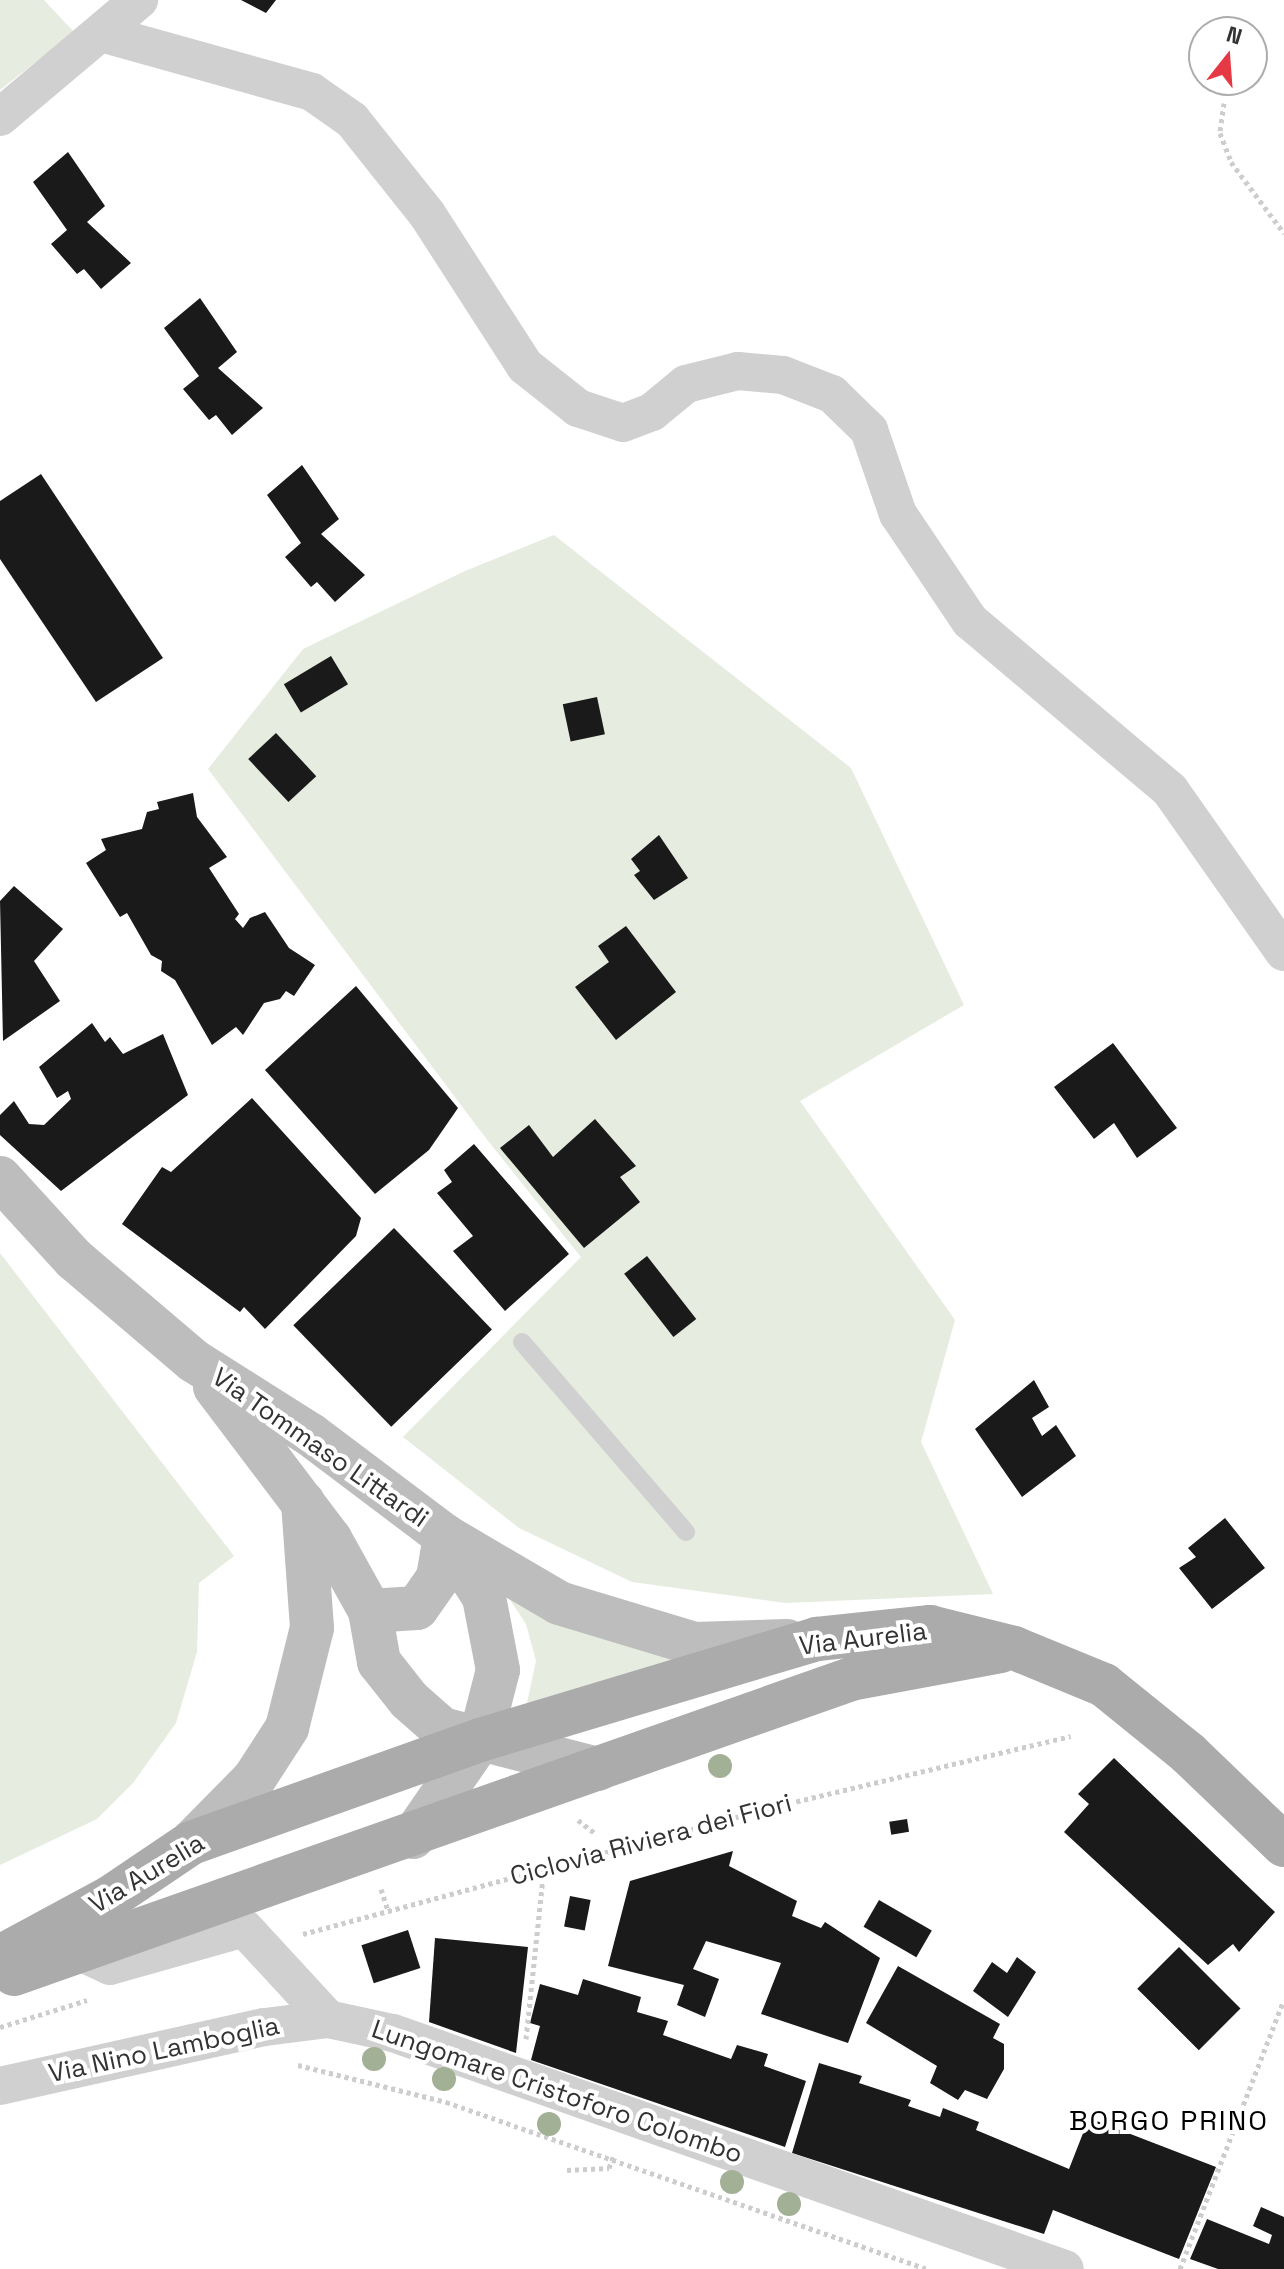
<!DOCTYPE html>
<html>
<head>
<meta charset="utf-8">
<style>
	body { margin:0 }
	#map { position:relative; width:1284px; height:2269px; overflow:hidden; background:#fff; font-family:"Space Grotesk",sans-serif }
	div>[style] { position:absolute }
	.green>* { inset:0; background:#e6ecdf }
	.building>* { inset:0; background:#1a1a1a; transform-origin:0 0 }
	.path>* { height:5px; margin-top:-2.5px; transform-origin:0; background:repeating-linear-gradient(90deg,#cdcdcd 0 4px,transparent 0 8px) }
	.lane>* { height:18px; margin:-9px; padding:0 9px; transform-origin:9px; border-radius:9px; background:#d0d0d0 }
	.street>* { height:38px; margin:-19px; padding:0 19px; transform-origin:19px; border-radius:19px; background:#d0d0d0 }
	.secondary>* { height:44px; margin:-22px; padding:0 22px; transform-origin:22px; border-radius:22px; background:#bdbdbd }
	.primary>* { height:44px; margin:-22px; padding:0 22px; transform-origin:22px; border-radius:22px; background:#ababab }
	.trees>* { width:24px; height:24px; margin:-12px; border-radius:50%; background:#a2b095 }
	span { translate:-50% -50%; white-space:nowrap; text-align:center; line-height:1.15; -webkit-text-stroke:8px #fff; paint-order:stroke }
	.street-label { font-size:26px; color:#333 }
	.neighbourhood-label { font-size:28px; color:#000; letter-spacing:2px }
	.north { position:absolute; left:1188px; top:16px; width:80px; height:80px; box-sizing:border-box; background:#fff; border:2px solid #adadad; border-radius:50%; rotate:17deg; font-size:22px; font-weight:700; line-height:32px; text-align:center; color:#333 }
	.north::after { content:''; display:block; margin:auto; width:28px; height:36px; background:#e63946; clip-path:polygon(50% 0,100% 100%,50% 72%,0 100%) }
</style>
</head>
<body>
<div id="map">
	<div class="green">
		<div style="clip-path:polygon(0 0,44px 0,74px 32px,0 90px)"></div>
		<div style="clip-path:polygon(554px 535px,851px 768px,964px 1005px,800px 1101px,955px 1320px,921px 1442px,993px 1594px,785px 1603px,632px 1582px,519px 1528px,403px 1437px,581px 1257px,485px 1137px,208px 769px,303px 649px,465px 571px)"></div>
		<div style="clip-path:polygon(0 1253px,234px 1556px,199px 1583px,197px 1652px,176px 1723px,133px 1783px,97px 1819px,0 1865px)"></div>
		<div style="clip-path:polygon(500px 1585px,702px 1651px,525px 1712px,536px 1661px,526px 1624px)"></div>
	</div>
	<div class="building">
		<div style="clip-path:polygon(241px 0,276px 0,266px 13px)"></div>
		<div style="clip-path:polygon(68px 152px,105px 206px,87px 222px,131px 263px,101px 289px,84px 269px,77px 274px,51px 244px,67px 230px,33px 182px)"></div>
		<div style="clip-path:polygon(200px 298px,237px 352px,218px 368px,263px 408px,232px 435px,216px 415px,209px 420px,183px 389px,199px 376px,164px 328px)"></div>
		<div style="clip-path:polygon(302px 465px,339px 519px,321px 534px,365px 575px,335px 602px,317px 582px,311px 587px,285px 557px,301px 543px,267px 495px)"></div>
		<div style="clip-path:polygon(41px 474px,163px 658px,96px 702px,0 559px,0 501px)"></div>
		<div style="left:331px;top:656px;width:33px;height:55px;rotate:59deg"></div>
		<div style="left:597px;top:697px;width:38px;height:35px;rotate:78deg"></div>
		<div style="left:276px;top:733px;width:59px;height:38px;rotate:47deg"></div>
		<div style="clip-path:polygon(193px 793px,197px 817px,227px 857px,209px 868px,239px 914px,235px 919px,243px 928px,250px 918px,265px 912px,289px 948px,315px 965px,294px 996px,286px 991px,280px 999px,264px 1003px,243px 1035px,236px 1027px,212px 1045px,175px 980px,161px 971px,162px 961px,151px 955px,127px 913px,120px 917px,86px 863px,106px 850px,101px 839px,142px 829px,147px 812px,159px 809px,157px 802px)"></div>
		<div style="clip-path:polygon(659px 835px,688px 878px,654px 900px,634px 875px,640px 871px,631px 859px)"></div>
		<div style="clip-path:polygon(14px 886px,63px 929px,34px 961px,60px 1001px,3px 1041px,0 901px)"></div>
		<div style="clip-path:polygon(626px 926px,676px 992px,616px 1040px,575px 987px,609px 962px,598px 946px)"></div>
		<div style="clip-path:polygon(356px 986px,458px 1108px,429px 1150px,375px 1194px,265px 1070px)"></div>
		<div style="clip-path:polygon(92px 1023px,105px 1042px,110px 1037px,123px 1054px,163px 1034px,188px 1095px,61px 1191px,0 1135px,0 1115px,14px 1101px,29px 1124px,44px 1125px,71px 1099px,68px 1091px,57px 1098px,39px 1067px)"></div>
		<div style="clip-path:polygon(1113px 1043px,1177px 1128px,1137px 1158px,1114px 1123px,1094px 1139px,1054px 1087px)"></div>
		<div style="clip-path:polygon(252px 1098px,361px 1218px,356px 1236px,265px 1329px,244px 1307px,240px 1312px,122px 1224px,162px 1167px,171px 1172px)"></div>
		<div style="clip-path:polygon(595px 1119px,636px 1166px,620px 1177px,640px 1202px,584px 1248px,500px 1148px,529px 1125px,553px 1157px)"></div>
		<div style="clip-path:polygon(474px 1144px,569px 1254px,505px 1311px,453px 1251px,473px 1236px,437px 1193px,452px 1182px,444px 1170px)"></div>
		<div style="left:394px;top:1228px;width:141px;height:140px;rotate:46deg"></div>
		<div style="left:647px;top:1256px;width:80px;height:29px;rotate:52deg"></div>
		<div style="clip-path:polygon(1034px 1380px,1049px 1407px,1032px 1418px,1042px 1436px,1056px 1425px,1076px 1456px,1022px 1497px,975px 1429px)"></div>
		<div style="clip-path:polygon(1225px 1518px,1265px 1568px,1212px 1609px,1179px 1568px,1196px 1557px,1188px 1548px)"></div>
		<div style="clip-path:polygon(1114px 1758px,1275px 1912px,1239px 1952px,1233px 1944px,1208px 1965px,1064px 1832px,1089px 1804px,1078px 1794px)"></div>
		<div style="left:907px;top:1819px;width:13px;height:18px;rotate:81deg"></div>
		<div style="clip-path:polygon(733px 1851px,729px 1866px,797px 1901px,792px 1916px,821px 1928px,825px 1922px,880px 1958px,848px 2043px,761px 2014px,781px 1963px,706px 1941px,693px 1969px,719px 1979px,705px 2017px,677px 2005px,684px 1985px,608px 1966px,630px 1881px)"></div>
		<div style="left:570px;top:1896px;width:21px;height:31px;rotate:11deg"></div>
		<div style="left:879px;top:1900px;width:61px;height:31px;rotate:30deg"></div>
		<div style="left:408px;top:1930px;width:40px;height:49px;rotate:72deg"></div>
		<div style="clip-path:polygon(435px 1938px,528px 1947px,516px 2053px,429px 2022px)"></div>
		<div style="left:1179px;top:1947px;width:87px;height:59px;rotate:45deg"></div>
		<div style="clip-path:polygon(1017px 1957px,1036px 1972px,1008px 2017px,973px 1991px,992px 1962px,1007px 1973px)"></div>
		<div style="clip-path:polygon(898px 1966px,1000px 2024px,993px 2038px,1004px 2044px,1004px 2069px,987px 2099px,965px 2090px,958px 2100px,930px 2083px,937px 2066px,866px 2023px)"></div>
		<div style="clip-path:polygon(583px 1979px,641px 1997px,637px 2012px,668px 2021px,663px 2035px,731px 2059px,737px 2045px,768px 2054px,764px 2066px,806px 2081px,785px 2147px,531px 2060px,540px 2026px,530px 2023px,540px 1984px,578px 1995px)"></div>
		<div style="clip-path:polygon(819px 2063px,862px 2076px,859px 2083px,911px 2100px,908px 2106px,940px 2117px,943px 2108px,979px 2122px,976px 2130px,1069px 2169px,1089px 2118px,1216px 2167px,1179px 2259px,1053px 2210px,1044px 2234px,792px 2153px)"></div>
		<div style="clip-path:polygon(1261px 2207px,1284px 2217px,1284px 2269px,1218px 2269px,1190px 2259px,1207px 2219px,1269px 2244px,1272px 2235px,1253px 2226px)"></div>
	</div>
	<div class="path">
		<div style="left:1224px;top:103px;width:30px;rotate:98deg"></div>
		<div style="left:1220px;top:133px;width:31px;rotate:69deg"></div>
		<div style="left:1231px;top:162px;width:89px;rotate:53.3deg"></div>
		<div style="left:578px;top:1820px;width:24px;rotate:38deg"></div>
		<div style="left:381px;top:1889px;width:23px;rotate:72deg"></div>
		<div style="left:303px;top:1934px;width:487px;rotate:-15.1deg"></div>
		<div style="left:773px;top:1807px;width:306px;rotate:-13.4deg"></div>
		<div style="left:0;top:2027px;width:91px;rotate:-17.2deg"></div>
		<div style="left:526px;top:2039px;width:172px;rotate:-84deg"></div>
		<div style="left:298px;top:2065px;width:153px;rotate:14deg"></div>
		<div style="left:446px;top:2102px;width:509px;rotate:19.15deg"></div>
		<div style="left:567px;top:2170px;width:42px;rotate:-2.7deg"></div>
		<div style="left:609px;top:2168px;width:12px;rotate:-70deg"></div>
		<div style="left:1180px;top:2269px;width:288px;rotate:-68.9deg"></div>
	</div>
	<div class="lane">
		<div style="left:522px;top:1342px;width:251px;rotate:49.2deg"></div>
	</div>
	<div class="street">
		<div style="left:101px;top:33px;width:219px;rotate:15.6deg"></div>
		<div style="left:312px;top:92px;width:49px;rotate:35deg"></div>
		<div style="left:352px;top:120px;width:120px;rotate:51.4deg"></div>
		<div style="left:427px;top:214px;width:181px;rotate:57.2deg"></div>
		<div style="left:525px;top:366px;width:68px;rotate:38.4deg"></div>
		<div style="left:578px;top:408px;width:47px;rotate:18.4deg"></div>
		<div style="left:623px;top:423px;width:31px;rotate:-21deg"></div>
		<div style="left:652px;top:412px;width:44px;rotate:-39.5deg"></div>
		<div style="left:686px;top:384px;width:54px;rotate:-14deg"></div>
		<div style="left:738px;top:371px;width:45px;rotate:5.1deg"></div>
		<div style="left:783px;top:375px;width:53px;rotate:21.2deg"></div>
		<div style="left:832px;top:394px;width:52px;rotate:44.2deg"></div>
		<div style="left:869px;top:430px;width:89px;rotate:71deg"></div>
		<div style="left:898px;top:514px;width:129px;rotate:56.1deg"></div>
		<div style="left:970px;top:621px;width:262px;rotate:40.2deg"></div>
		<div style="left:1170px;top:790px;width:198px;rotate:54.9deg"></div>
		<div style="left:0;top:117px;width:182px;rotate:-40.1deg"></div>
		<div style="left:78px;top:1951px;width:35px;rotate:25deg"></div>
		<div style="left:110px;top:1966px;width:139px;rotate:-15.8deg"></div>
		<div style="left:244px;top:1928px;width:124px;rotate:47.3deg"></div>
		<div style="left:328px;top:2019px;width:66px;rotate:12.2deg"></div>
		<div style="left:393px;top:2033px;width:712px;rotate:19.35deg"></div>
		<div style="left:0;top:2086px;width:271px;rotate:-12.6deg"></div>
		<div style="left:265px;top:2027px;width:64px;rotate:-7.2deg"></div>
	</div>
	<div class="secondary">
		<div style="left:0;top:1178px;width:110px;rotate:47.6deg"></div>
		<div style="left:74px;top:1259px;width:157px;rotate:40.4deg"></div>
		<div style="left:194px;top:1361px;width:138px;rotate:32.3deg"></div>
		<div style="left:311px;top:1435px;width:168px;rotate:37deg"></div>
		<div style="left:445px;top:1536px;width:132px;rotate:30.4deg"></div>
		<div style="left:559px;top:1603px;width:142px;rotate:16.8deg"></div>
		<div style="left:695px;top:1644px;width:92px;rotate:-1.9deg"></div>
		<div style="left:215px;top:1387px;width:191px;rotate:52.9deg"></div>
		<div style="left:330px;top:1539px;width:82px;rotate:60.9deg"></div>
		<div style="left:370px;top:1611px;width:52px;rotate:80deg"></div>
		<div style="left:379px;top:1662px;width:48px;rotate:51.7deg"></div>
		<div style="left:409px;top:1700px;width:44px;rotate:41.3deg"></div>
		<div style="left:442px;top:1729px;width:161px;rotate:14.4deg"></div>
		<div style="left:370px;top:1611px;width:47px;rotate:-3.7deg"></div>
		<div style="left:417px;top:1608px;width:37px;rotate:-55deg"></div>
		<div style="left:438px;top:1578px;width:43px;rotate:-80.5deg"></div>
		<div style="left:413px;top:1837px;width:118px;rotate:-55.4deg"></div>
		<div style="left:480px;top:1740px;width:72px;rotate:-75.6deg"></div>
		<div style="left:498px;top:1670px;width:74px;rotate:-100.9deg"></div>
		<div style="left:484px;top:1597px;width:67px;rotate:-122.7deg"></div>
		<div style="left:191px;top:1843px;width:90px;rotate:-45.5deg"></div>
		<div style="left:254px;top:1779px;width:61px;rotate:-57.1deg"></div>
		<div style="left:287px;top:1728px;width:103px;rotate:-76deg"></div>
		<div style="left:312px;top:1628px;width:126px;rotate:-94.1deg"></div>
	</div>
	<div class="primary">
		<div style="left:0;top:1957px;width:126px;rotate:-28.4deg"></div>
		<div style="left:111px;top:1897px;width:97px;rotate:-34deg"></div>
		<div style="left:191px;top:1843px;width:307px;rotate:-19.6deg"></div>
		<div style="left:480px;top:1740px;width:352px;rotate:-16.7deg"></div>
		<div style="left:817px;top:1639px;width:114px;rotate:-6.1deg"></div>
		<div style="left:930px;top:1627px;width:87px;rotate:14deg"></div>
		<div style="left:1014px;top:1648px;width:97px;rotate:22.3deg"></div>
		<div style="left:1104px;top:1685px;width:108px;rotate:39deg"></div>
		<div style="left:1188px;top:1753px;width:133px;rotate:43.8deg"></div>
		<div style="left:14px;top:1974px;width:887px;rotate:-19.41deg"></div>
		<div style="left:851px;top:1679px;width:152px;rotate:-10.6deg"></div>
	</div>
	<div class="trees">
		<div style="left:720px;top:1766px"></div>
		<div style="left:374px;top:2059px"></div>
		<div style="left:444px;top:2079px"></div>
		<div style="left:549px;top:2124px"></div>
		<div style="left:732px;top:2182px"></div>
		<div style="left:789px;top:2204px"></div>
	</div>
	<div class="street-label">
		<span style="left:320px;top:1448px;rotate:35deg">Via Tommaso Littardi</span>
		<span style="left:863px;top:1639px;rotate:-7deg">Via Aurelia</span>
		<span style="left:651px;top:1840px;rotate:-15deg">Ciclovia Riviera dei Fiori</span>
		<span style="left:147px;top:1874px;rotate:-31deg">Via Aurelia</span>
		<span style="left:164px;top:2050px;rotate:-12deg">Via Nino Lamboglia</span>
		<span style="left:557px;top:2092px;rotate:19deg">Lungomare Cristoforo Colombo</span>
	</div>
	<div class="neighbourhood-label">
		<span style="left:1169px;top:2120px">BORGO PRINO</span>
	</div>
	<div class="north">N</div>
</div>
</body>
</html>
